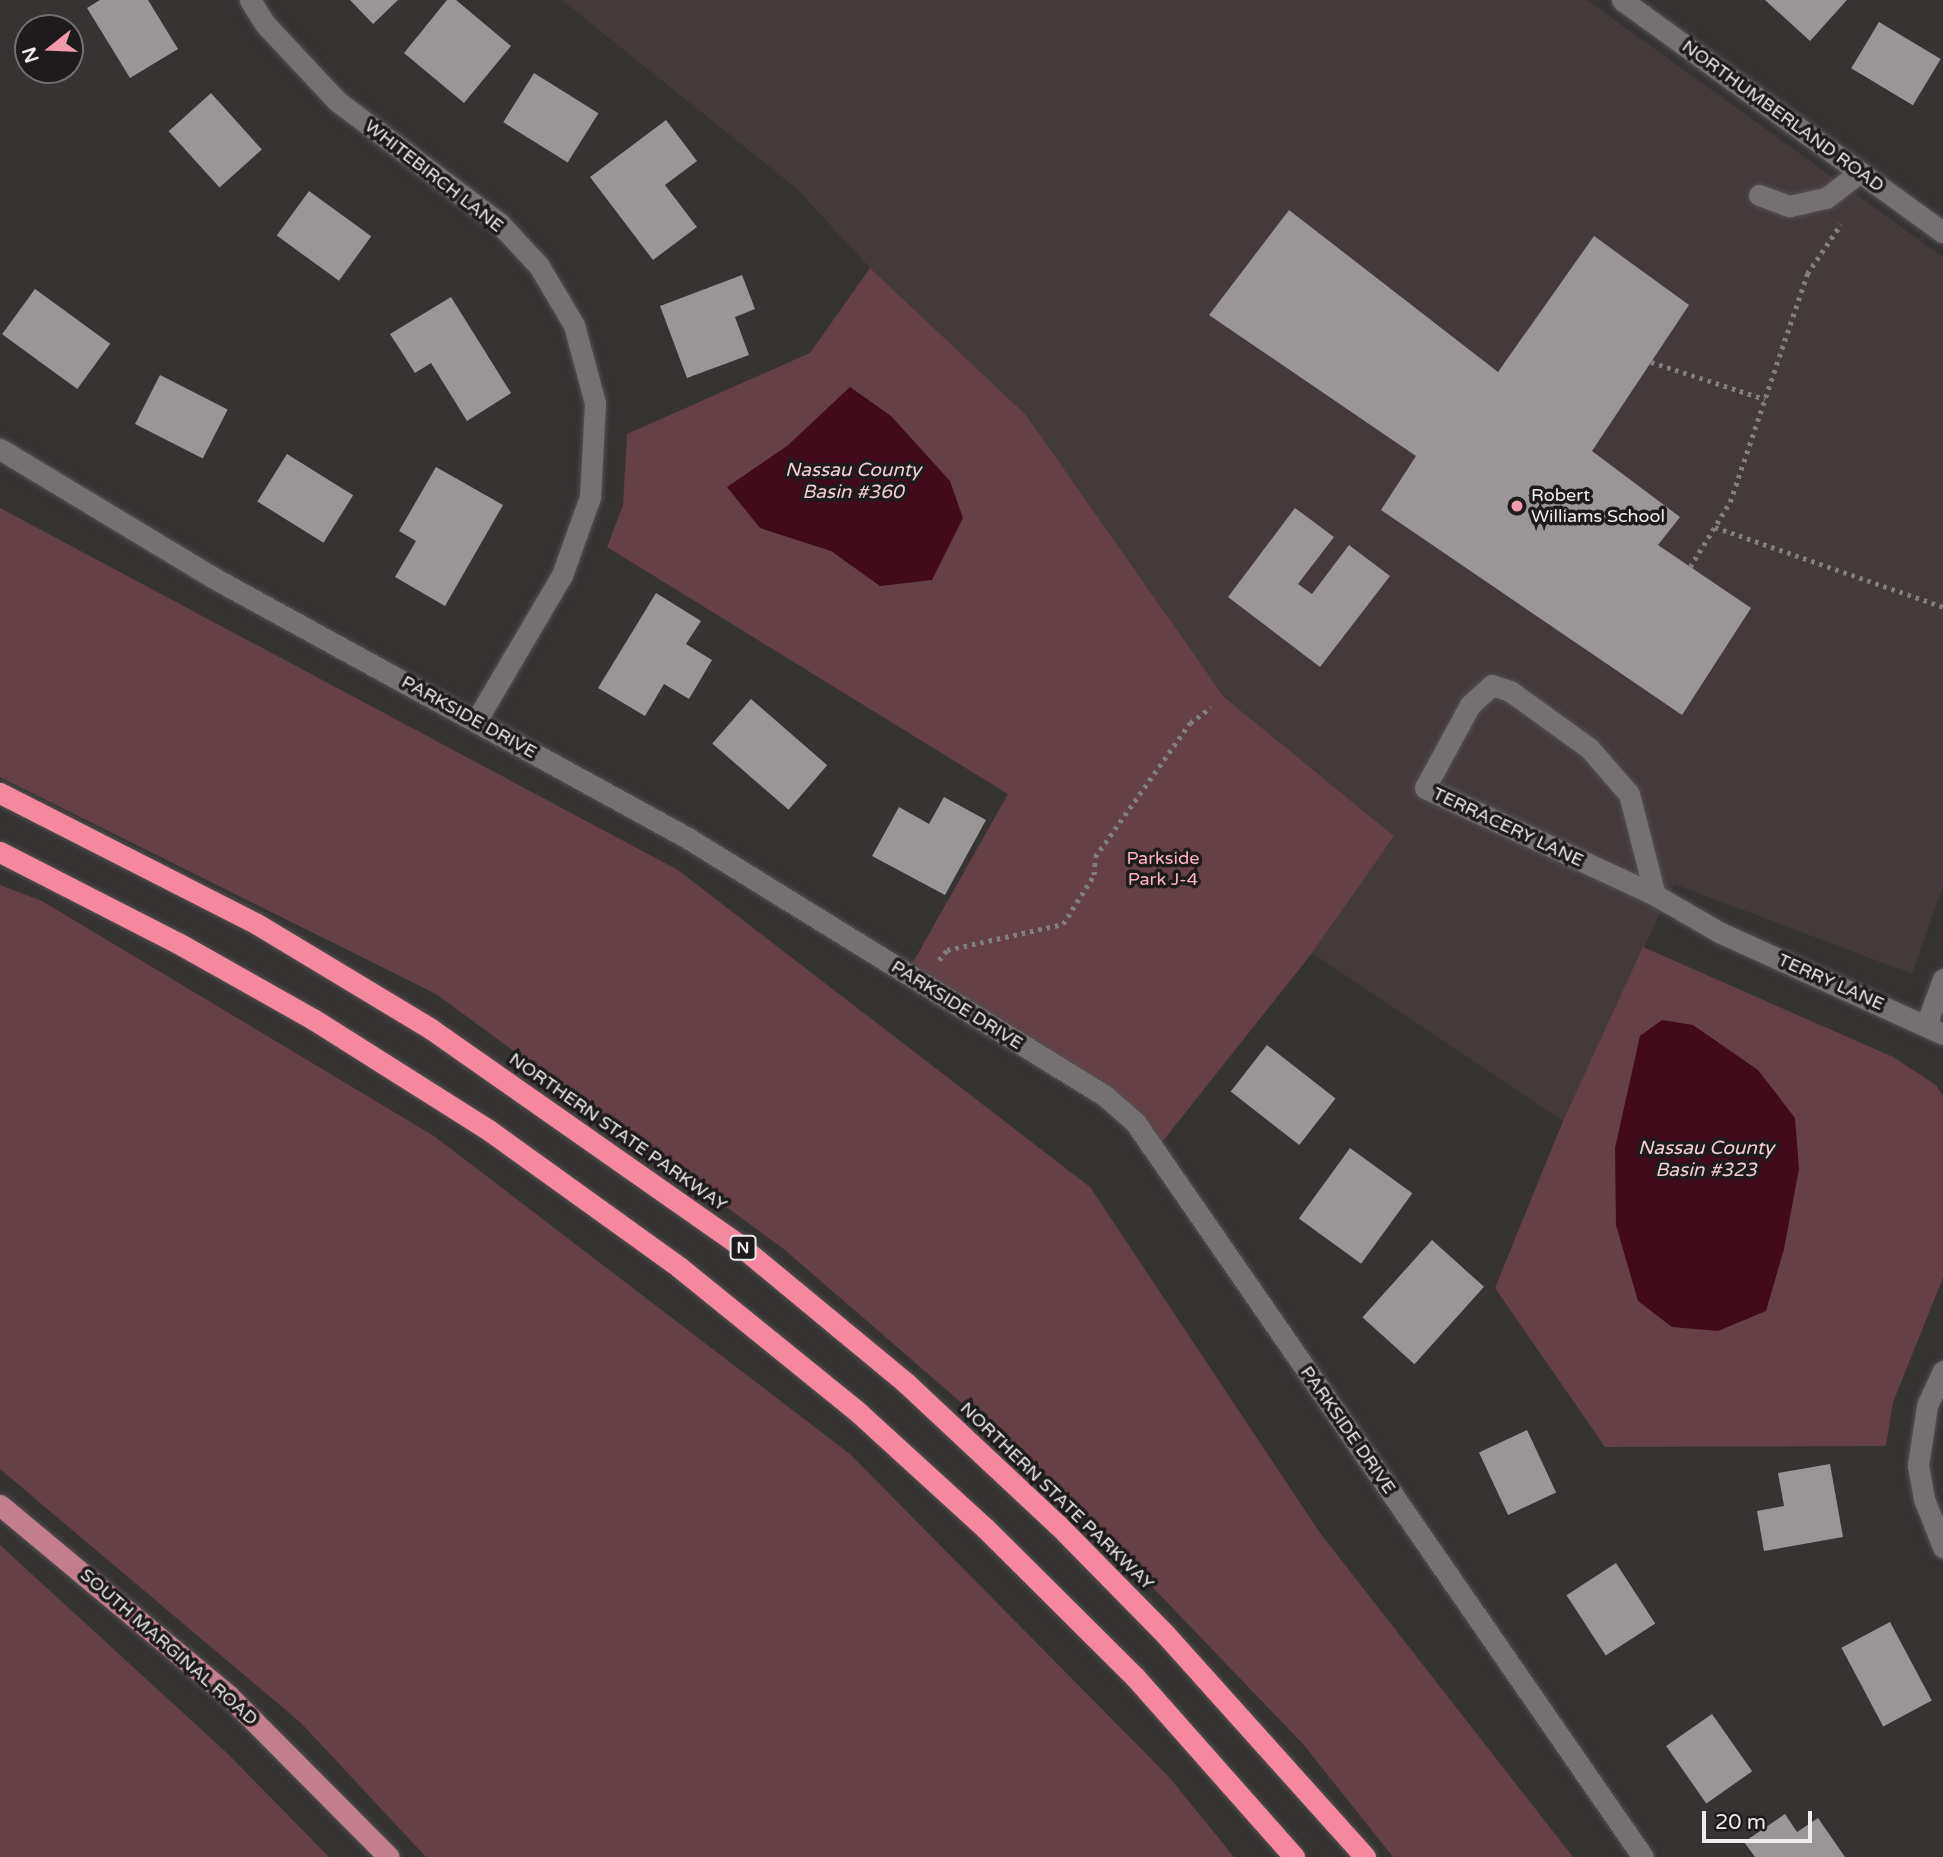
<!DOCTYPE html>
<html>
<head>
<meta charset="utf-8">
<style>
	body { margin:0 }
	#map { position:relative; width:1943px; height:1857px; overflow:hidden; background:#363333; font-family:"Varela Round",sans-serif }
	div>[style] { position:absolute }
	.built>* { inset:0; background:#443a3c }
	.green>* { inset:0; background:#654047 }
	.water>* { inset:0; background:#420b1c }
	.building>* { inset:0; background:#9a9697; transform-origin:0 0 }
	.path>* { height:4.5px; margin-top:-2.25px; transform-origin:0; background:repeating-linear-gradient(90deg,#817e7e 0 3.5px,transparent 0 8.5px) }
	.roads { filter:drop-shadow(0 0 2px #545152) drop-shadow(0 0 2px #545152) }
	.minor>* { height:21px; margin:-10.5px; padding:0 10.5px; transform-origin:10.5px; border-radius:10.5px; background:#757071 }
	.major>* { height:21px; margin:-10.5px; padding:0 10.5px; transform-origin:10.5px; border-radius:10.5px; background:#c27e8d }
	.highway>* { height:21px; margin:-10.5px; padding:0 10.5px; transform-origin:10.5px; border-radius:10.5px; background:#f5879f }
	.dots>* { width:19px; height:19px; translate:-50% -50%; box-sizing:border-box; border:4px solid #1d1b1b; border-radius:50% }
	span { translate:-50% -50%; white-space:nowrap; text-align:center; line-height:1.15; -webkit-text-stroke:7px #1d1b1b; paint-order:stroke }
	.shield-label span { padding:2px 5px; background:#1d1b1b; border:2px solid; border-radius:5px; -webkit-text-stroke-width:0 }
	.shield-label { font-size:16px; color:#efeced; font-weight:700 }
	.street-label { font-size:18px; color:#efeced }
	.poi-label { font-size:18px; color:#efeced }
	.left { translate:0 -50%; text-align:left }
	.park-label { font-size:18px; color:#ffb2c1 }
	.water-label { font-size:19px; color:#f4ccd3; font-style:italic }
	.north { position:absolute; left:14px; top:14px; width:70px; height:70px; box-sizing:border-box; background:#1d1b1b; border:2px solid #716f6f; border-radius:50%; rotate:252deg; font-size:19px; font-weight:700; line-height:28px; text-align:center; color:#efeced }
	.north::after { content:''; display:block; margin:auto; width:24px; height:32px; background:#f29aac; clip-path:polygon(50% 0,100% 100%,50% 72%,0 100%) }
	.scale { position:absolute; left:1702px; top:1811px; width:110px; height:32px; box-sizing:border-box; border:4px solid #efeced; border-top:0; padding-left:9px; font-size:21px; line-height:24px; white-space:nowrap; color:#efeced; -webkit-text-stroke:5px #1d1b1b; paint-order:stroke }
</style>
</head>
<body>
<div id="map">
	<div class="built">
		<div style="clip-path:polygon(562px 0,1587px 0,1943px 257px,1943px 886px,1912px 974px,1674px 884px,1563px 1121px,1312px 953px,1393px 835px,1224px 697px,1026px 415px,870px 268px,797px 189px)"></div>
	</div>
	<div class="green">
		<div style="clip-path:polygon(870px 268px,1026px 415px,1224px 697px,1394px 836px,1312px 953px,1155px 1151px,1135px 1122px,907px 973px,1008px 794px,607px 547px,623px 505px,627px 434px,810px 353px)"></div>
		<div style="clip-path:polygon(0 508px,678px 870px,1090px 1187px,1320px 1533px,1573px 1857px,1393px 1857px,1303px 1744px,1047px 1477px,785px 1250px,436px 994px,0 777px)"></div>
		<div style="clip-path:polygon(0 885px,42px 901px,434px 1136px,850px 1454px,1169px 1777px,1234px 1857px,426px 1857px,301px 1723px,0 1469px)"></div>
		<div style="clip-path:polygon(1643px 947px,1893px 1057px,1936px 1085px,1943px 1096px,1943px 1278px,1893px 1402px,1886px 1446px,1605px 1447px,1495px 1288px,1563px 1121px)"></div>
		<div style="clip-path:polygon(0 1545px,228px 1754px,329px 1857px,0 1857px)"></div>
	</div>
	<div class="water">
		<div style="clip-path:polygon(850px 387px,891px 416px,950px 481px,963px 518px,932px 580px,880px 586px,831px 551px,760px 528px,727px 487px,787px 446px)"></div>
		<div style="clip-path:polygon(1662px 1020px,1693px 1025px,1758px 1070px,1795px 1118px,1799px 1169px,1784px 1249px,1766px 1311px,1718px 1331px,1672px 1327px,1638px 1301px,1616px 1225px,1615px 1148px,1640px 1036px)"></div>
	</div>
	<div class="building">
		<div style="clip-path:polygon(100px 0,148px 0,178px 49px,130px 78px,87px 8px)"></div>
		<div style="clip-path:polygon(350px 0,398px 0,373px 24px)"></div>
		<div style="clip-path:polygon(447px 0,456px 0,511px 46px,464px 103px,404px 53px)"></div>
		<div style="clip-path:polygon(1765px 0,1847px 0,1810px 41px)"></div>
		<div style="left:1879px;top:22px;width:72px;height:54px;rotate:31deg"></div>
		<div style="left:534px;top:73px;width:76px;height:58px;rotate:32deg"></div>
		<div style="left:211px;top:93px;width:76px;height:57px;rotate:48deg"></div>
		<div style="clip-path:polygon(666px 120px,697px 161px,665px 185px,697px 227px,653px 260px,590px 177px)"></div>
		<div style="left:309px;top:191px;width:77px;height:55px;rotate:36deg"></div>
		<div style="clip-path:polygon(1289px 210px,1498px 372px,1594px 236px,1689px 305px,1592px 451px,1680px 517px,1658px 545px,1751px 608px,1682px 715px,1381px 510px,1416px 456px,1209px 315px)"></div>
		<div style="clip-path:polygon(742px 275px,755px 309px,735px 317px,749px 355px,687px 378px,660px 306px)"></div>
		<div style="left:35px;top:289px;width:93px;height:56px;rotate:36deg"></div>
		<div style="clip-path:polygon(451px 297px,511px 393px,467px 421px,431px 363px,415px 373px,390px 334px)"></div>
		<div style="left:160px;top:375px;width:76px;height:55px;rotate:27deg"></div>
		<div style="left:287px;top:454px;width:78px;height:56px;rotate:32deg"></div>
		<div style="clip-path:polygon(436px 467px,503px 505px,445px 606px,395px 577px,416px 541px,399px 531px)"></div>
		<div style="clip-path:polygon(1295px 508px,1334px 537px,1298px 584px,1312px 594px,1349px 545px,1390px 576px,1320px 667px,1228px 597px)"></div>
		<div style="clip-path:polygon(656px 593px,701px 621px,686px 644px,712px 660px,689px 699px,664px 684px,645px 716px,598px 688px)"></div>
		<div style="left:751px;top:699px;width:101px;height:59px;rotate:41deg"></div>
		<div style="clip-path:polygon(944px 797px,986px 820px,945px 895px,872px 856px,899px 807px,929px 824px)"></div>
		<div style="left:1267px;top:1045px;width:87px;height:59px;rotate:38deg"></div>
		<div style="left:1350px;top:1148px;width:77px;height:87px;rotate:36deg"></div>
		<div style="left:1432px;top:1240px;width:70px;height:104px;rotate:42deg"></div>
		<div style="left:1527px;top:1430px;width:69px;height:53px;rotate:65deg"></div>
		<div style="clip-path:polygon(1830px 1464px,1843px 1537px,1764px 1551px,1757px 1511px,1784px 1506px,1778px 1473px)"></div>
		<div style="left:1616px;top:1563px;width:72px;height:59px;rotate:57deg"></div>
		<div style="left:1890px;top:1622px;width:89px;height:55px;rotate:62deg"></div>
		<div style="left:1712px;top:1714px;width:70px;height:56px;rotate:55deg"></div>
		<div style="clip-path:polygon(1785px 1814px,1797px 1832px,1818px 1818px,1845px 1857px,1755px 1857px,1744px 1842px)"></div>
	</div>
	<div class="path">
		<div style="left:1651px;top:362px;width:120px;rotate:18deg"></div>
		<div style="left:1715px;top:527px;width:242px;rotate:19.3deg"></div>
		<div style="left:1690px;top:567px;width:76px;rotate:-58.4deg"></div>
		<div style="left:1730px;top:502px;width:241px;rotate:-71.3deg"></div>
		<div style="left:1807px;top:274px;width:60px;rotate:-55.8deg"></div>
		<div style="left:939px;top:960px;width:13px;rotate:-51deg"></div>
		<div style="left:947px;top:950px;width:119px;rotate:-12.6deg"></div>
		<div style="left:1063px;top:924px;width:58px;rotate:-57.7deg"></div>
		<div style="left:1094px;top:875px;width:18px;rotate:-87deg"></div>
		<div style="left:1095px;top:857px;width:164px;rotate:-54.7deg"></div>
		<div style="left:1190px;top:723px;width:26px;rotate:-37deg"></div>
	</div>
	<div class="roads">
		<div class="minor">
			<div style="left:250px;top:0;width:28px;rotate:58deg"></div>
			<div style="left:265px;top:24px;width:105px;rotate:46.9deg"></div>
			<div style="left:337px;top:101px;width:203px;rotate:37deg"></div>
			<div style="left:499px;top:223px;width:59px;rotate:47.1deg"></div>
			<div style="left:539px;top:266px;width:69px;rotate:59.3deg"></div>
			<div style="left:574px;top:325px;width:81px;rotate:74.9deg"></div>
			<div style="left:595px;top:403px;width:94px;rotate:93deg"></div>
			<div style="left:590px;top:497px;width:83px;rotate:109.7deg"></div>
			<div style="left:562px;top:575px;width:169px;rotate:120.5deg"></div>
			<div style="left:1622px;top:0;width:396px;rotate:35.9deg"></div>
			<div style="left:1759px;top:195px;width:33px;rotate:20deg"></div>
			<div style="left:1790px;top:206px;width:37px;rotate:-13deg"></div>
			<div style="left:1826px;top:198px;width:43px;rotate:-37.4deg"></div>
			<div style="left:0;top:449px;width:248px;rotate:31.1deg"></div>
			<div style="left:212px;top:577px;width:541px;rotate:28.75deg"></div>
			<div style="left:686px;top:837px;width:493px;rotate:31.7deg"></div>
			<div style="left:1105px;top:1096px;width:40px;rotate:41deg"></div>
			<div style="left:1135px;top:1122px;width:893px;rotate:55.35deg"></div>
			<div style="left:1655px;top:895px;width:104px;rotate:-104.4deg"></div>
			<div style="left:1629px;top:794px;width:61px;rotate:-131deg"></div>
			<div style="left:1589px;top:748px;width:97px;rotate:-144.2deg"></div>
			<div style="left:1510px;top:691px;width:19px;rotate:-162deg"></div>
			<div style="left:1492px;top:685px;width:30px;rotate:138deg"></div>
			<div style="left:1470px;top:705px;width:94px;rotate:118.5deg"></div>
			<div style="left:1425px;top:788px;width:254px;rotate:24.9deg"></div>
			<div style="left:1655px;top:895px;width:74px;rotate:30deg"></div>
			<div style="left:1719px;top:932px;width:246px;rotate:24.5deg"></div>
			<div style="left:1926px;top:1025px;width:49px;rotate:-69.7deg"></div>
			<div style="left:1943px;top:1371px;width:38px;rotate:115deg"></div>
			<div style="left:1927px;top:1406px;width:60px;rotate:98.7deg"></div>
			<div style="left:1918px;top:1465px;width:35px;rotate:80deg"></div>
			<div style="left:1924px;top:1499px;width:52px;rotate:68.4deg"></div>
		</div>
		<div class="major">
			<div style="left:0;top:1505px;width:297px;rotate:39.8deg"></div>
			<div style="left:228px;top:1695px;width:228px;rotate:45.2deg"></div>
		</div>
		<div class="highway">
			<div style="left:0;top:793px;width:288px;rotate:27deg"></div>
			<div style="left:257px;top:924px;width:203px;rotate:31.1deg"></div>
			<div style="left:431px;top:1029px;width:375px;rotate:35deg"></div>
			<div style="left:738px;top:1244px;width:218px;rotate:39.6deg"></div>
			<div style="left:906px;top:1383px;width:208px;rotate:43.1deg"></div>
			<div style="left:1058px;top:1525px;width:154px;rotate:45.5deg"></div>
			<div style="left:1166px;top:1635px;width:298px;rotate:48.1deg"></div>
			<div style="left:0;top:852px;width:200px;rotate:27.1deg"></div>
			<div style="left:178px;top:943px;width:155px;rotate:29.4deg"></div>
			<div style="left:313px;top:1019px;width:209px;rotate:32.3deg"></div>
			<div style="left:490px;top:1131px;width:233px;rotate:35.7deg"></div>
			<div style="left:679px;top:1267px;width:232px;rotate:39deg"></div>
			<div style="left:859px;top:1413px;width:171px;rotate:42.4deg"></div>
			<div style="left:985px;top:1528px;width:211px;rotate:44.8deg"></div>
			<div style="left:1135px;top:1677px;width:240px;rotate:48.5deg"></div>
		</div>
	</div>
	<div class="dots">
		<div style="left:1517px;top:506px;background:#f29aac"></div>
	</div>
	<div class="shield-label">
		<span style="left:743px;top:1248px">N</span>
	</div>
	<div class="street-label">
		<span style="left:1783px;top:116px;rotate:36deg">NORTHUMBERLAND ROAD</span>
		<span style="left:434px;top:176px;rotate:38deg">WHITEBIRCH LANE</span>
		<span style="left:469px;top:717px;rotate:29deg">PARKSIDE DRIVE</span>
		<span style="left:1508px;top:827px;rotate:25deg">TERRACERY LANE</span>
		<span style="left:1831px;top:982px;rotate:24deg">TERRY LANE</span>
		<span style="left:957px;top:1005px;rotate:32deg">PARKSIDE DRIVE</span>
		<span style="left:618px;top:1132px;rotate:35deg">NORTHERN STATE PARKWAY</span>
		<span style="left:1348px;top:1430px;rotate:55deg">PARKSIDE DRIVE</span>
		<span style="left:1057px;top:1496px;rotate:44deg">NORTHERN STATE PARKWAY</span>
		<span style="left:169px;top:1647px;rotate:41deg">SOUTH MARGINAL ROAD</span>
	</div>
	<div class="poi-label">
		<span class="left" style="left:1531px;top:506px">Robert<br>Williams School</span>
	</div>
	<div class="park-label">
		<span style="left:1163px;top:869px">Parkside<br>Park J-4</span>
	</div>
	<div class="water-label">
		<span style="left:853px;top:482px">Nassau County<br>Basin #360</span>
		<span style="left:1706px;top:1160px">Nassau County<br>Basin #323</span>
	</div>
	<div class="north">N</div>
	<div class="scale">20 m</div>
</div>
</body>
</html>
